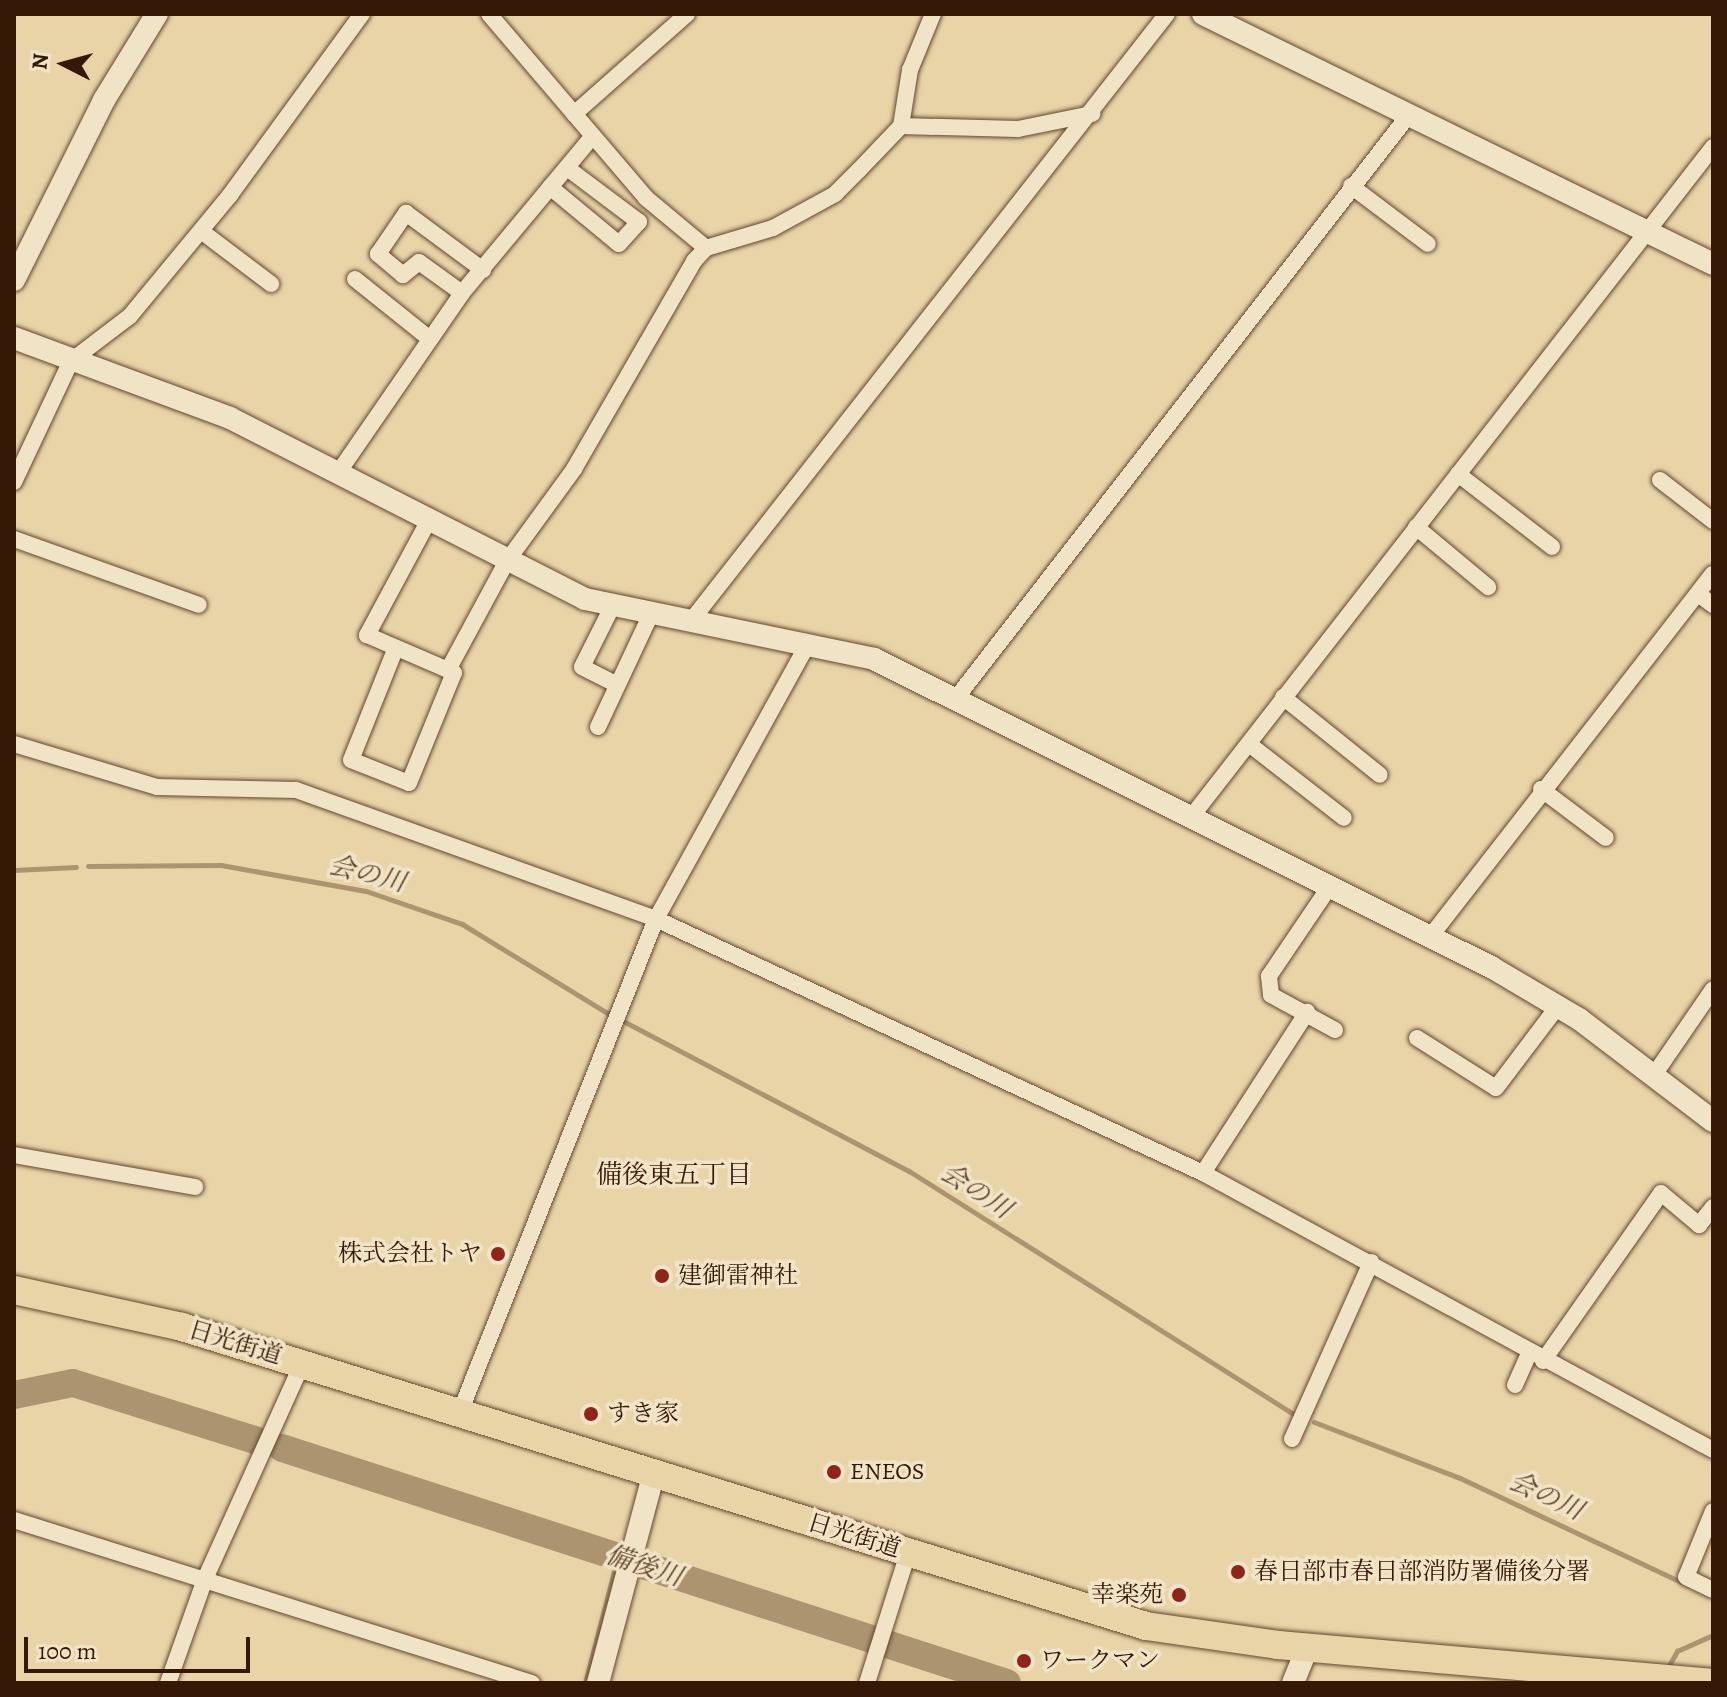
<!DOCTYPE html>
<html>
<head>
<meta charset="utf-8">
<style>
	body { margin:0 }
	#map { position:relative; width:1727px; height:1697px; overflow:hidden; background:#e9d4a8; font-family:Alegreya,"Noto Serif JP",serif }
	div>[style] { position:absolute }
	.stream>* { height:5px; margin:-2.5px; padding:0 2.5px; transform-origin:2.5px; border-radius:2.5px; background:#ac9471 }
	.river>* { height:28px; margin:-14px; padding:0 14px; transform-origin:14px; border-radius:14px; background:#ac9471 }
	.roads { filter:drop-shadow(0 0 2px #62472e) drop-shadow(0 0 2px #62472e) }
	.street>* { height:16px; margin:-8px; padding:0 8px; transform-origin:8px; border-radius:8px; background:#f1e3c6 }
	.secondary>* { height:22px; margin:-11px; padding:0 11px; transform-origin:11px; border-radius:11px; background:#f1e3c6 }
	.highway>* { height:28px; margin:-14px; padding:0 14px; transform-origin:14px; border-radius:14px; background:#e9d4a8 }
	.dots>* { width:22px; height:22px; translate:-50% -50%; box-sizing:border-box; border:4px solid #f1e3c6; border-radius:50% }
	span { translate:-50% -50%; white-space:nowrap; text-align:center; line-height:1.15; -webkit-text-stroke:7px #f1e3c6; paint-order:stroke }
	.poi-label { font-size:24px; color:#351805 }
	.right { translate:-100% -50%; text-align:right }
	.left { translate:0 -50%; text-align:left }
	.street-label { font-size:24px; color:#351805 }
	.water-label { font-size:26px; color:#5f432b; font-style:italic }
	.neighbourhood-label { font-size:26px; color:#351805 }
	.frame { position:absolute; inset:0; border:16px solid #351805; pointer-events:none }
	.north { position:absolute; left:24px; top:24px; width:80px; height:80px; -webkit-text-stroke:6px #f1e3c6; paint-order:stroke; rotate:276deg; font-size:22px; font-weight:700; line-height:32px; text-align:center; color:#351805 }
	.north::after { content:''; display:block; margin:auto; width:28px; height:36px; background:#351805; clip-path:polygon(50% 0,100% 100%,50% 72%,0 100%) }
	.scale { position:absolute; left:24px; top:1637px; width:226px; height:36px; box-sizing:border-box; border:4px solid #351805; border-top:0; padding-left:10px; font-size:24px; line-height:28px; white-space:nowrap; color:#351805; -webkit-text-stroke:6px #f1e3c6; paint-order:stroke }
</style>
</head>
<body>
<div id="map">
	<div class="stream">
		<div style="left:88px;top:866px;width:133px;rotate:-0.4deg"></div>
		<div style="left:221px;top:865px;width:147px;rotate:10.2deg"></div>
		<div style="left:366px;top:891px;width:102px;rotate:19deg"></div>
		<div style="left:462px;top:924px;width:172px;rotate:31.5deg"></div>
		<div style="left:14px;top:870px;width:62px;rotate:-2.8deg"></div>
		<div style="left:625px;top:1022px;width:321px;rotate:27.7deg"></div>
		<div style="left:909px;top:1171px;width:455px;rotate:32.3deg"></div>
		<div style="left:1314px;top:1422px;width:156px;rotate:21deg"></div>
		<div style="left:1460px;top:1478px;width:246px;rotate:25.2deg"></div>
		<div style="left:1667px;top:1669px;width:21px;rotate:-61deg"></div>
		<div style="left:1677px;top:1651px;width:39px;rotate:-24deg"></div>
		<div style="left:585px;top:1683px;width:127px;rotate:-75.4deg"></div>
	</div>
	<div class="river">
		<div style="left:14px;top:1395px;width:60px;rotate:-11.5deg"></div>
		<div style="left:73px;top:1383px;width:191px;rotate:17.4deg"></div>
		<div style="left:282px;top:1448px;width:762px;rotate:17.96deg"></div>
	</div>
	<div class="roads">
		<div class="street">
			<div style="left:489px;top:14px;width:242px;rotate:49.5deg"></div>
			<div style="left:646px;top:198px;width:78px;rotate:39.8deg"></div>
			<div style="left:574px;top:114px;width:151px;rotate:-41.5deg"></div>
			<div style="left:901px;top:126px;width:117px;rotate:1.5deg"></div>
			<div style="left:1018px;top:129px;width:76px;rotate:-11.5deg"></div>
			<div style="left:1351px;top:186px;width:96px;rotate:37deg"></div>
			<div style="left:550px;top:187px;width:89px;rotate:39.6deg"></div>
			<div style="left:619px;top:244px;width:30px;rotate:-48deg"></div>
			<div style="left:639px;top:222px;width:90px;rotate:-143.1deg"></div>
			<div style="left:201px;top:231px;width:88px;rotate:37.1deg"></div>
			<div style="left:355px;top:279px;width:96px;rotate:38.7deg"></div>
			<div style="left:462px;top:293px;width:53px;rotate:-144.2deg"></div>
			<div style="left:419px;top:262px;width:21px;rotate:141deg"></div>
			<div style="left:403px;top:275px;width:33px;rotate:-140deg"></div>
			<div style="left:378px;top:254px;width:50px;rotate:-55.7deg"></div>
			<div style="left:406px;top:213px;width:96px;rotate:36.5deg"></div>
			<div style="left:338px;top:473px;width:219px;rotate:-55.4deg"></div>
			<div style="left:462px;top:293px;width:204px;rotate:-50.2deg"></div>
			<div style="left:1458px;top:474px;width:119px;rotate:37.8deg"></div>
			<div style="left:1660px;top:480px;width:67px;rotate:37.7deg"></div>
			<div style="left:14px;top:482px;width:134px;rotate:-64.8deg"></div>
			<div style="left:71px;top:361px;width:74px;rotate:-37.3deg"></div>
			<div style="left:130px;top:316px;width:157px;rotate:-50.4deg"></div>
			<div style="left:230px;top:195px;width:224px;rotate:-53.9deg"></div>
			<div style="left:429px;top:520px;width:131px;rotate:118.3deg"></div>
			<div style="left:367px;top:635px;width:88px;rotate:23.4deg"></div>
			<div style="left:1416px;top:527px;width:94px;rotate:39.8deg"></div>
			<div style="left:14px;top:539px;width:196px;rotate:19.6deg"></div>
			<div style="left:1698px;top:594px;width:19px;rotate:36deg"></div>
			<div style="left:613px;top:605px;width:69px;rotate:116.6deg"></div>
			<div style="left:582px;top:667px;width:39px;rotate:27deg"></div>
			<div style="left:691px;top:621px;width:771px;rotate:-51.9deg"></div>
			<div style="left:395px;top:650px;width:118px;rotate:111.8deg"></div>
			<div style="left:351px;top:760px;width:62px;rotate:21.6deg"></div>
			<div style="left:409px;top:783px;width:119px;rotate:-67.8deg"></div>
			<div style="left:454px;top:673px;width:7px;rotate:-153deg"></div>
			<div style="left:448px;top:670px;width:124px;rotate:-61.6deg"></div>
			<div style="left:507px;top:561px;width:114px;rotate:-53.9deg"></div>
			<div style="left:574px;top:469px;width:240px;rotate:-60deg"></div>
			<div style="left:694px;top:261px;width:18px;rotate:-47deg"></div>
			<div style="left:706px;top:248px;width:70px;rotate:-16.6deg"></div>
			<div style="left:773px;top:228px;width:71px;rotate:-28.7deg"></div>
			<div style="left:835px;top:194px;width:34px;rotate:-45deg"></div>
			<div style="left:859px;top:170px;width:61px;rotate:-46.3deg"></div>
			<div style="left:901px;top:126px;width:57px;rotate:-80.9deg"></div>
			<div style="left:910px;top:70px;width:61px;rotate:-67.7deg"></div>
			<div style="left:957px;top:697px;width:736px;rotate:-52.18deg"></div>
			<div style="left:1283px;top:697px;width:124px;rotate:38.8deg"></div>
			<div style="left:598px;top:727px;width:125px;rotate:-64.9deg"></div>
			<div style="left:14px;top:744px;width:149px;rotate:16.7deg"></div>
			<div style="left:157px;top:787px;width:139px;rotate:1.2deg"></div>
			<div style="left:296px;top:790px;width:382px;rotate:19.7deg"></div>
			<div style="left:656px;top:919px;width:603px;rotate:24.91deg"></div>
			<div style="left:1203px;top:1173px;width:580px;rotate:28.51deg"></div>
			<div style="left:1249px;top:744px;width:120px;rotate:37.9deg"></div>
			<div style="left:1541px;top:789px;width:81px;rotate:37deg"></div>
			<div style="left:1192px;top:816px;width:848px;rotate:-52.09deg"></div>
			<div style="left:1330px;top:886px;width:109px;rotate:124.1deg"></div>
			<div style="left:1269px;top:976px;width:19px;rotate:84deg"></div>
			<div style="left:1271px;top:995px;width:73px;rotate:28.7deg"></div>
			<div style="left:1430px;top:937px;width:460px;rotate:-52.1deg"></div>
			<div style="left:1417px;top:1038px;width:93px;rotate:32.3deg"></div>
			<div style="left:1496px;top:1088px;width:103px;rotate:-52.9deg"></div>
			<div style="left:1654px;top:1075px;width:104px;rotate:-55.5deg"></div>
			<div style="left:14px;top:1155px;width:184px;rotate:10deg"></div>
			<div style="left:1203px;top:1173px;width:192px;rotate:-57.1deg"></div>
			<div style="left:1543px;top:1361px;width:205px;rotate:-54.9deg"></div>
			<div style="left:1661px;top:1193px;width:50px;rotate:40.1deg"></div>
			<div style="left:1699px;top:1225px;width:23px;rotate:-52deg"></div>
			<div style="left:1515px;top:1385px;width:35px;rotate:-66deg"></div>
			<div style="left:460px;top:1412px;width:531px;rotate:-68.32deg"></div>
			<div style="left:656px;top:919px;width:312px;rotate:-61.1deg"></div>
			<div style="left:1292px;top:1439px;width:194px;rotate:-65.9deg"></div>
			<div style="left:1713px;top:1511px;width:71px;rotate:112.2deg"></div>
			<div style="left:1686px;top:1577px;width:30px;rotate:26deg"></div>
			<div style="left:14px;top:1520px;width:543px;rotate:17.47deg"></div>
			<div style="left:168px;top:1683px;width:110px;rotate:-70.4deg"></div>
			<div style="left:205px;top:1579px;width:236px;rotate:-65.7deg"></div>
			<div style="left:867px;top:1683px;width:136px;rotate:-72.5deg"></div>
		</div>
		<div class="secondary">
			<div style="left:1203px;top:14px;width:568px;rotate:26.11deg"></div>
			<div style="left:14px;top:280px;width:201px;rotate:-63.4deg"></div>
			<div style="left:104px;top:100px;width:101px;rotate:-58.4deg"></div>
			<div style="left:14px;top:338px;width:230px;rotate:20.3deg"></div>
			<div style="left:230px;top:418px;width:398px;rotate:27deg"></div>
			<div style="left:585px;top:599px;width:295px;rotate:11.7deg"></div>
			<div style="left:874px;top:659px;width:690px;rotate:26.53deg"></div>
			<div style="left:1491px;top:967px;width:102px;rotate:30.6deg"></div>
			<div style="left:1579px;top:1019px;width:168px;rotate:37.3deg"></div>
			<div style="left:598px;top:1683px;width:217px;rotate:-75.1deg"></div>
			<div style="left:1293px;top:1683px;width:38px;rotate:-68deg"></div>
		</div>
		<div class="highway">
			<div style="left:14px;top:1290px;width:172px;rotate:12.4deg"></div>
			<div style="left:182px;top:1327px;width:1009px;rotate:17.23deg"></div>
			<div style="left:1146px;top:1626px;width:133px;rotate:8.2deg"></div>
			<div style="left:1278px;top:1645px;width:437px;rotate:5deg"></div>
		</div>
	</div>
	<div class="dots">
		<div style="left:498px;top:1254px;background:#8f2418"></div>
		<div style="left:662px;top:1276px;background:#8f2418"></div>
		<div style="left:591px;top:1414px;background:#8f2418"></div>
		<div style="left:834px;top:1472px;background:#8f2418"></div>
		<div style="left:1238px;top:1572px;background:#8f2418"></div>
		<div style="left:1179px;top:1595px;background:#8f2418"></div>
		<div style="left:1024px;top:1661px;background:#8f2418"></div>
	</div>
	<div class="poi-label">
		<span class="right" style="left:482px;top:1254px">株式会社トヤ</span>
		<span class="left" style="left:678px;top:1276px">建御雷神社</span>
		<span class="left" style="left:607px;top:1414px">すき家</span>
		<span class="left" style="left:850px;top:1472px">ENEOS</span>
		<span class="left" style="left:1254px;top:1572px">春日部市春日部消防署備後分署</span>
		<span class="right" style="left:1163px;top:1595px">幸楽苑</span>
		<span class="left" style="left:1040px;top:1661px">ワークマン</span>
	</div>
	<div class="street-label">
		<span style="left:235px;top:1343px;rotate:17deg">日光街道</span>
		<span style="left:854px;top:1536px;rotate:17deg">日光街道</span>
	</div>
	<div class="water-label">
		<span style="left:367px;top:874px;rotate:14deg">会の川</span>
		<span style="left:976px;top:1191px;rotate:33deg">会の川</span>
		<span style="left:1546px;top:1496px;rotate:25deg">会の川</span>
		<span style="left:644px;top:1566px;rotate:18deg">備後川</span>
	</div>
	<div class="neighbourhood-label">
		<span style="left:674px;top:1175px">備後東五丁目</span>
	</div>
	<div class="frame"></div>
	<div class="north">N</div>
	<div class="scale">100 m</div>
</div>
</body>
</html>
